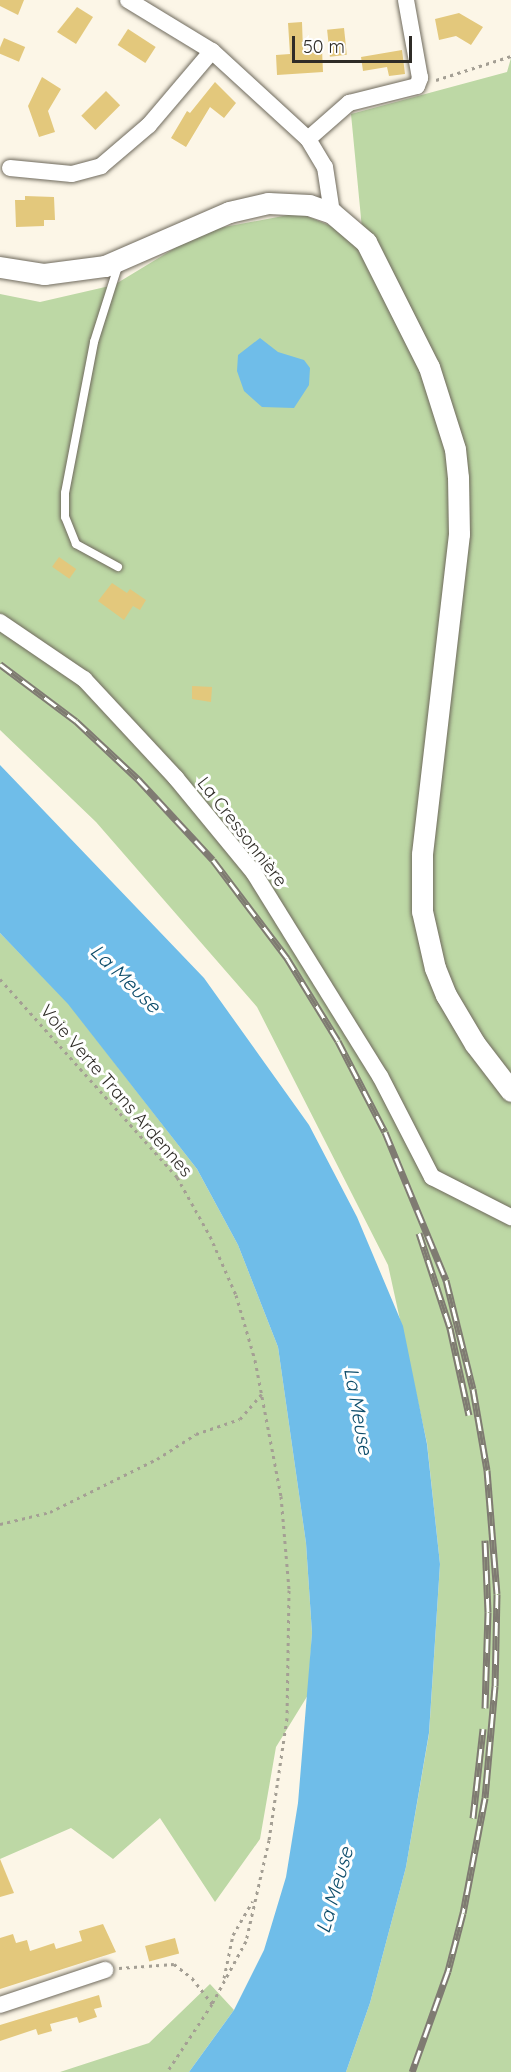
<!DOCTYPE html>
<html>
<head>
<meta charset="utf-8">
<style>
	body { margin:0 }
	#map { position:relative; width:511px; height:2072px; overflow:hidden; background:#fcf6e7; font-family:Quicksand,sans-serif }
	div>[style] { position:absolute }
	.green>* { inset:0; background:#bdd8a5 }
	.water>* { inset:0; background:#6fbde9 }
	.building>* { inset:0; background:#e3c87c; transform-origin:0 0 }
	.path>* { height:3px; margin-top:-1.5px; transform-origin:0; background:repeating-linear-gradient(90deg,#a49f94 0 3px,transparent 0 7.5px) }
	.roads { filter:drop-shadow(0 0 2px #6f6a5d) drop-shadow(0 0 2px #6f6a5d) }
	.service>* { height:8px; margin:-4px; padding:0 4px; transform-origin:4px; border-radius:4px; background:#fff }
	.minor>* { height:16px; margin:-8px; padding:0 8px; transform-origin:8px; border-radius:8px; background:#fff }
	.tertiary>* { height:21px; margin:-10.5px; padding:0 10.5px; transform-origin:10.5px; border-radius:10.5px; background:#fff }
	.rail>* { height:7px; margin-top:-3.5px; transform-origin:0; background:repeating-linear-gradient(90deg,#fff 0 14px,#7f7b72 0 28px); box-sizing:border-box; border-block:2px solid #7f7b72 }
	span { translate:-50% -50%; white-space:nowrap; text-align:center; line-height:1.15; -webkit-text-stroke:6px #fff; paint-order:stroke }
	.street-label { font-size:18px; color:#2f2c27 }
	.water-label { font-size:20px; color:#0c4c6a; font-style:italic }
	.scale { position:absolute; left:292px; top:36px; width:120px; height:27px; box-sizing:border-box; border:3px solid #2f2c27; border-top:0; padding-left:8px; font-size:18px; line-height:21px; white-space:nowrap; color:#2f2c27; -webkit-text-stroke:4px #fff; paint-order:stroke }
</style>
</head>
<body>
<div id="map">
	<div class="green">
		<div style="clip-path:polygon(511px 58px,511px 2072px,346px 2072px,370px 2003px,406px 1867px,429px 1734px,440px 1564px,427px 1443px,388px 1265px,257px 1007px,96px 822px,0 730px,0 294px,40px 302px,114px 285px,203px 231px,299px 213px,363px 239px,351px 114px,507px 72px)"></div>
		<div style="clip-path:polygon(0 933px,68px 1003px,197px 1169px,238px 1245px,278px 1347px,306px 1543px,312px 1633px,308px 1695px,276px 1747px,260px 1839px,215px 1902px,160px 1818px,113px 1859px,71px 1828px,0 1859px)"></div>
		<div style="clip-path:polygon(210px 1984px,234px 2010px,189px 2072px,60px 2072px,149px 2043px)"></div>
	</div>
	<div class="water">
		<div style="clip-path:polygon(260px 338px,278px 352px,304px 360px,310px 368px,309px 385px,294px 408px,262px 407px,244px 391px,237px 371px,238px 355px)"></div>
		<div style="clip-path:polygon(0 765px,204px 978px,309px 1125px,357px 1217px,403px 1326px,427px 1444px,440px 1564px,429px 1733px,406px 1867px,370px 2003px,346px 2072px,189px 2072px,234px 2010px,264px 1950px,286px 1877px,298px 1803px,312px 1633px,306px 1543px,278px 1347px,238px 1245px,197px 1169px,68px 1004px,0 933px)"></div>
	</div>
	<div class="building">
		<div style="clip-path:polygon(0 0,24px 0,18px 15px,0 6px)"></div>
		<div style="clip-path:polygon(77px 7px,93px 17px,76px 44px,57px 32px)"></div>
		<div style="clip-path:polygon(459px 13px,483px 27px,471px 45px,456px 36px,439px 40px,435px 19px)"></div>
		<div style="clip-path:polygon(302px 22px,303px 50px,322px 49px,323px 72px,277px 75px,276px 55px,290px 54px,288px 23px)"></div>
		<div style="left:344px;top:28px;width:27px;height:17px;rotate:84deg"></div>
		<div style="left:128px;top:29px;width:33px;height:19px;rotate:33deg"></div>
		<div style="left:4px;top:38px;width:23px;height:16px;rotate:23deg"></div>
		<div style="clip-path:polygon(402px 50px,405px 74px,389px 76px,387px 67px,363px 71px,361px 57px)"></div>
		<div style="clip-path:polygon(42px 77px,61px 89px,48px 111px,55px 132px,39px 137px,28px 106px)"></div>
		<div style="clip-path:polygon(215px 82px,236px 103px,224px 118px,210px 107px,186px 147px,171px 138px,187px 111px,190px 113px)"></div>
		<div style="left:106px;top:91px;width:20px;height:35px;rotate:45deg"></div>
		<div style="clip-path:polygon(25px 196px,54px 197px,55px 220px,44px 220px,44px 226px,16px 227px,15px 200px,25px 200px)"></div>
		<div style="left:59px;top:557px;width:21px;height:12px;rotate:35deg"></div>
		<div style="clip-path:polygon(112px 583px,127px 593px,130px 589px,146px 600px,140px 610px,133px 606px,124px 620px,98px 601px)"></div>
		<div style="clip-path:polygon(192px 686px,212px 687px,211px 702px,192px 699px)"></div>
		<div style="clip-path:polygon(0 1859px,14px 1893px,0 1897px)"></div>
		<div style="clip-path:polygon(103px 1924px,116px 1952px,0 1989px,0 1938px,13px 1934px,16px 1943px,27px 1940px,30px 1951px,54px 1943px,56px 1949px,82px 1941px,79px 1931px)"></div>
		<div style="left:175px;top:1938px;width:16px;height:31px;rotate:75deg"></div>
		<div style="clip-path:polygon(99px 1995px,102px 2007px,94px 2009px,97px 2017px,79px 2023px,77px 2017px,50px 2024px,52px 2031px,38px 2035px,36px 2029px,0 2041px,0 2025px)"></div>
	</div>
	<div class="path">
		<div style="left:436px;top:80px;width:79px;rotate:-17.7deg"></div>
		<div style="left:0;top:979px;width:266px;rotate:48.2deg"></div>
		<div style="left:177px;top:1177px;width:68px;rotate:60.8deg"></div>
		<div style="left:210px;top:1236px;width:64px;rotate:66.2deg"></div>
		<div style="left:236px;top:1295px;width:68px;rotate:73.7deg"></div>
		<div style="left:255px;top:1360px;width:138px;rotate:79.2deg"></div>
		<div style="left:281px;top:1496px;width:94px;rotate:85.1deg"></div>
		<div style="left:289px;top:1590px;width:128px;rotate:90.9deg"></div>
		<div style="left:287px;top:1718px;width:123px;rotate:98.4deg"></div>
		<div style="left:269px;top:1840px;width:104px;rotate:102.8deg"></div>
		<div style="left:246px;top:1941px;width:72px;rotate:118.4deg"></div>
		<div style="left:212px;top:2004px;width:82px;rotate:123.5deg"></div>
		<div style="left:0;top:1524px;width:51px;rotate:-13.5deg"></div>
		<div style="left:50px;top:1512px;width:119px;rotate:-26.4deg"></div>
		<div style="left:157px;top:1459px;width:46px;rotate:-32.7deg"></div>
		<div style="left:196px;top:1434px;width:46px;rotate:-18.8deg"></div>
		<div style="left:240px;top:1419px;width:33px;rotate:-49deg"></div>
		<div style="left:119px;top:1968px;width:55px;rotate:-4.2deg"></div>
		<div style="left:174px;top:1964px;width:23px;rotate:38deg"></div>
		<div style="left:192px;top:1978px;width:33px;rotate:52deg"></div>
		<div style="left:224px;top:1978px;width:44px;rotate:-78.2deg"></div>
		<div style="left:233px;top:1935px;width:39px;rotate:-60deg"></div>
	</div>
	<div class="roads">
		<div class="service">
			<div style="left:118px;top:567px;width:48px;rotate:-151.3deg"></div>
			<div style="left:76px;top:544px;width:29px;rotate:-112deg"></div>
			<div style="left:65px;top:517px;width:24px;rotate:-90deg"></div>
			<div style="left:65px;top:493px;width:154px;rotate:-79.1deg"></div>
			<div style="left:94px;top:342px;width:83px;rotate:-72.4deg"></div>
		</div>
		<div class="minor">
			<div style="left:128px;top:0;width:98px;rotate:31.3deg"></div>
			<div style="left:212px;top:51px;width:130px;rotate:42.5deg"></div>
			<div style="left:308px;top:139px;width:33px;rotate:59deg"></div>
			<div style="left:325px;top:167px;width:47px;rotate:81.3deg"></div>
			<div style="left:308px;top:139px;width:55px;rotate:-41.3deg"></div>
			<div style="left:349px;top:103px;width:70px;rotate:-14deg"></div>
			<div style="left:417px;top:86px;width:9px;rotate:-69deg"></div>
			<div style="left:420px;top:78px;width:79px;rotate:-100.2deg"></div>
			<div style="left:10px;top:168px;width:62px;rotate:5.5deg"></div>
			<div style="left:72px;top:174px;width:30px;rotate:-15deg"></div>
			<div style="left:101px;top:166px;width:63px;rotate:-40.5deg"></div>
			<div style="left:149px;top:125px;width:97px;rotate:-49.6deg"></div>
			<div style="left:0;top:622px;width:102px;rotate:34.2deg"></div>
			<div style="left:84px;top:679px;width:135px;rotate:47.1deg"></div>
			<div style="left:176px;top:778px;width:123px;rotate:50.6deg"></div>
			<div style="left:254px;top:873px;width:239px;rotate:58.2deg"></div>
			<div style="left:380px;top:1076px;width:114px;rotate:62.8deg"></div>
			<div style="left:432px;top:1177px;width:89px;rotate:26.9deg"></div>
			<div style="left:0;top:2005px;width:111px;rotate:-18.4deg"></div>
		</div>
		<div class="tertiary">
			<div style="left:0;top:267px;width:45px;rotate:9deg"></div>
			<div style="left:44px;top:274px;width:62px;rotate:-7.5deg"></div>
			<div style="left:105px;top:266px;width:135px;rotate:-23.5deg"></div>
			<div style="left:229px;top:212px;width:40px;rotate:-13deg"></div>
			<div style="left:268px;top:203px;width:41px;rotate:2.8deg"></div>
			<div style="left:309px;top:205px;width:24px;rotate:19deg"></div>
			<div style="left:332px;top:213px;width:45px;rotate:40.5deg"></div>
			<div style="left:366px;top:242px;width:140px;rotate:63.3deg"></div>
			<div style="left:429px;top:367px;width:86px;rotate:72.4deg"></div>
			<div style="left:455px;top:449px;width:28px;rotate:84deg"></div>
			<div style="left:458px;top:477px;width:57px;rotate:89deg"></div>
			<div style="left:459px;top:534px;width:322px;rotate:96.6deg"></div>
			<div style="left:422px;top:854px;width:57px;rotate:90deg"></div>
			<div style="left:422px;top:911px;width:58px;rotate:77.2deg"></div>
			<div style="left:435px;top:968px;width:29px;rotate:68deg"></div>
			<div style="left:446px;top:995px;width:57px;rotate:59.4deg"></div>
			<div style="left:475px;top:1044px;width:59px;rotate:52.5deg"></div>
		</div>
	</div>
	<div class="rail">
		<div style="left:0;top:664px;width:95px;rotate:36.9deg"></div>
		<div style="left:76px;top:721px;width:85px;rotate:43.1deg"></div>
		<div style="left:138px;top:779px;width:110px;rotate:47.2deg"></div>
		<div style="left:213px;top:860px;width:123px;rotate:52.9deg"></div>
		<div style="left:287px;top:958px;width:97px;rotate:58.4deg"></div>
		<div style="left:338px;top:1041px;width:102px;rotate:62.7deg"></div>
		<div style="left:385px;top:1132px;width:160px;rotate:67.6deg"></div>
		<div style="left:446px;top:1280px;width:112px;rotate:76.1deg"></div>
		<div style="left:473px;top:1389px;width:82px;rotate:80.2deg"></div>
		<div style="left:487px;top:1470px;width:124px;rotate:85.4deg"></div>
		<div style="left:497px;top:1594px;width:92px;rotate:91.2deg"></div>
		<div style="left:495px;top:1686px;width:112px;rotate:95.1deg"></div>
		<div style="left:485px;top:1798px;width:117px;rotate:100.8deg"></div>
		<div style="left:463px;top:1913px;width:60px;rotate:104.5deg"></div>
		<div style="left:448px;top:1971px;width:107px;rotate:109.6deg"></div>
		<div style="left:419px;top:1233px;width:100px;rotate:71.9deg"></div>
		<div style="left:450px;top:1328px;width:89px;rotate:77.7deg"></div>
		<div style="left:485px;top:1708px;width:96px;rotate:-88.2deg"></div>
		<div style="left:488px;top:1612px;width:72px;rotate:-92.4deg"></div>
		<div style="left:473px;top:1818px;width:90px;rotate:-83.6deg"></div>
	</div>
	<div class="street-label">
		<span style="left:242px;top:832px;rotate:52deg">La Cressonnière</span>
		<span style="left:116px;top:1091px;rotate:49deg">Voie Verte Trans Ardennes</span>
	</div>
	<div class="water-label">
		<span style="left:126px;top:978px;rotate:44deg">La Meuse</span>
		<span style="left:359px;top:1411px;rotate:80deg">La Meuse</span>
		<span style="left:334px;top:1890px;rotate:-74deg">La Meuse</span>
	</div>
	<div class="scale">50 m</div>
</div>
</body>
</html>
